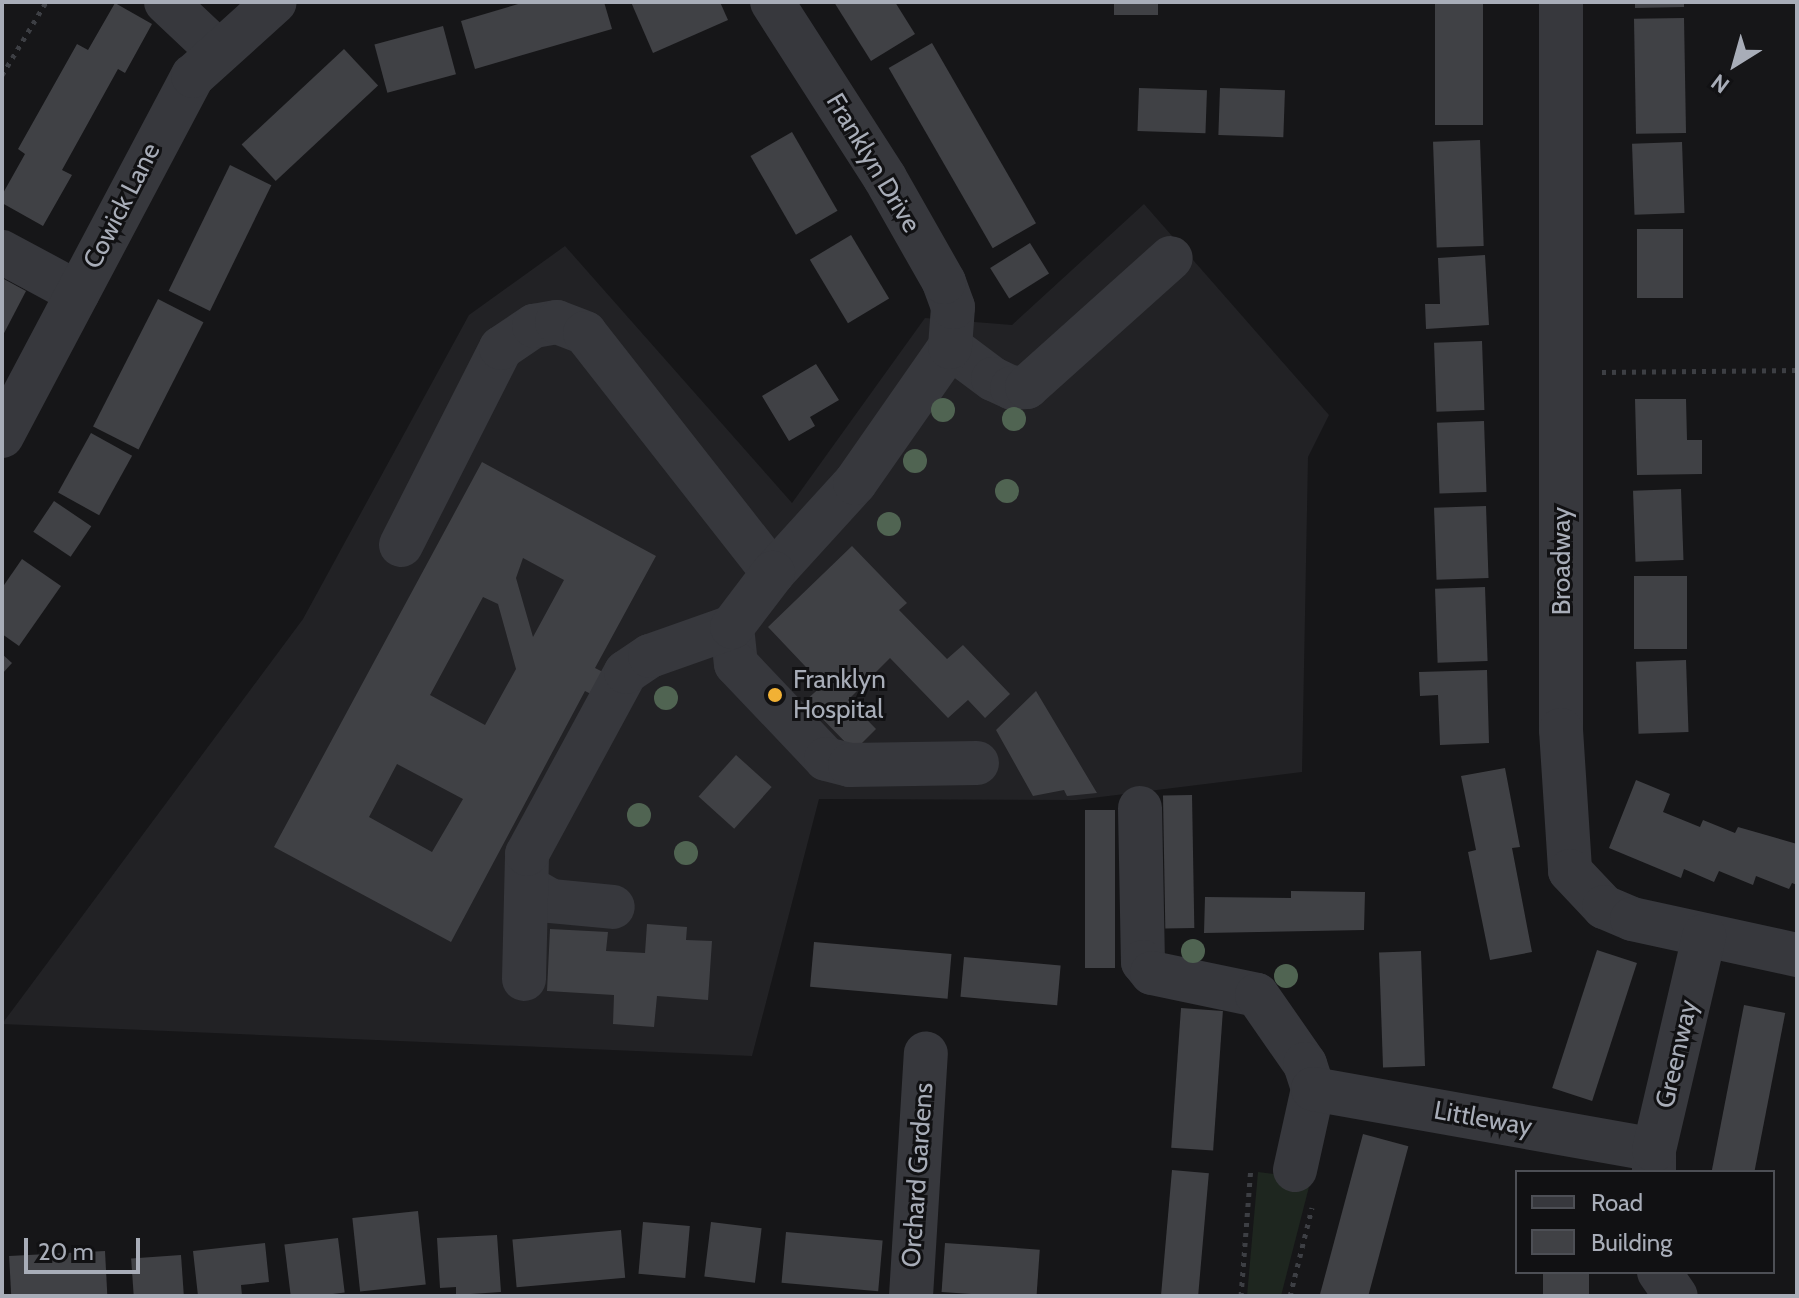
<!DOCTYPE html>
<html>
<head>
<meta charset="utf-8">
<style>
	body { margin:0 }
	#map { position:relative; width:1799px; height:1298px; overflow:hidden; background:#161618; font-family:Cabin,sans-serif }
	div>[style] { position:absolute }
	.built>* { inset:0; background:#222225 }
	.green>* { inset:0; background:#1e261f }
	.building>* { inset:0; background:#404145; transform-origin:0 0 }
	.path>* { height:5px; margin-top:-2.5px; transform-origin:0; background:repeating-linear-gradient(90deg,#3d3f44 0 4px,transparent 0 10px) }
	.minor>* { height:44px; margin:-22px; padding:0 22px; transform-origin:22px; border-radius:22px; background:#37383d }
	.trees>* { width:24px; height:24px; margin:-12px; border-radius:50%; background:#506452 }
	.dots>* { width:22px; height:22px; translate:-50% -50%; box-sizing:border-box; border:4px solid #111113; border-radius:50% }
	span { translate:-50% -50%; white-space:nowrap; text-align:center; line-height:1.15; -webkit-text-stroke:6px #111113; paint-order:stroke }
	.street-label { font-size:26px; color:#a8adb8 }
	.poi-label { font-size:26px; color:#a8adb8 }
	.left { translate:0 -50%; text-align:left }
	.frame { position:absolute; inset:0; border:4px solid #a8adb8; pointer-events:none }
	.legend { position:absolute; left:1515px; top:1170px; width:260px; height:104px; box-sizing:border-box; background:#111113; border:2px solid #4d4f55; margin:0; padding:10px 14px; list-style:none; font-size:24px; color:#a8adb8 }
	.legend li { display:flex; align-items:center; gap:16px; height:40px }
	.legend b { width:40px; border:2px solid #4d4f55 }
	.north { position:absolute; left:1695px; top:24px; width:80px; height:80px; -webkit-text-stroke:6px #111113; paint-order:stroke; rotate:217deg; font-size:22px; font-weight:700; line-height:32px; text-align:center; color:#a8adb8 }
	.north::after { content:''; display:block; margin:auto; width:28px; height:36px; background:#a8adb8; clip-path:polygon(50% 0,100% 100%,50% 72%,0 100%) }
	.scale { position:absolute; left:24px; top:1238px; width:116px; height:36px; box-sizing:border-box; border:4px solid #a8adb8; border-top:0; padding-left:10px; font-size:24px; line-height:28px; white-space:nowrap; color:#a8adb8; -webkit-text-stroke:6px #111113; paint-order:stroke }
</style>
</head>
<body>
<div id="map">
	<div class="built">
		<div style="clip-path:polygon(1144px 204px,1329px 415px,1308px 457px,1302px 772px,1076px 800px,819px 799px,752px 1056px,2px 1024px,303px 619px,469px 315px,565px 246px,792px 503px,925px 318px,1012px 325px)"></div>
	</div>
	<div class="green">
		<div style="clip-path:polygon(1258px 1172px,1311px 1179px,1281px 1296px,1247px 1296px)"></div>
	</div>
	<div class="building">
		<div style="clip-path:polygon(525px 2px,604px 2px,612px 29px,475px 69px,461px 21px)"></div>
		<div style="clip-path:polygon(631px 2px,720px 2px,728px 20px,653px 53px)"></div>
		<div style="clip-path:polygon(834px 2px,895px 2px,915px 34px,871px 61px)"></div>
		<div style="left:1114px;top:2px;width:44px;height:13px"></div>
		<div style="left:1435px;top:2px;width:48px;height:123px"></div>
		<div style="clip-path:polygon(1635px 2px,1684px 2px,1684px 7px,1635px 8px)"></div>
		<div style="clip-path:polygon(115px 3px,152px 24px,125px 73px,118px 69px,62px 170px,72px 175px,43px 226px,2px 203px,2px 195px,25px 154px,18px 149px,77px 44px,88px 50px)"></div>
		<div style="left:1684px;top:18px;width:115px;height:50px;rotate:89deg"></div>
		<div style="left:443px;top:26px;width:50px;height:71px;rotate:75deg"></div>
		<div style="left:932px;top:43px;width:208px;height:50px;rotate:60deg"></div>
		<div style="left:344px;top:49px;width:50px;height:140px;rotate:47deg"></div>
		<div style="left:1139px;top:88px;width:68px;height:43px;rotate:2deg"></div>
		<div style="left:1220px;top:88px;width:65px;height:47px;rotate:2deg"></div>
		<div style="left:792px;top:132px;width:91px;height:48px;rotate:60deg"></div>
		<div style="left:1480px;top:140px;width:106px;height:47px;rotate:88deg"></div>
		<div style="left:1682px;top:142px;width:71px;height:50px;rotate:88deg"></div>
		<div style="left:230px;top:165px;width:46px;height:140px;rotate:26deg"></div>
		<div style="left:1637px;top:229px;width:46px;height:69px"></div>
		<div style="left:851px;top:235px;width:74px;height:48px;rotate:59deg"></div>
		<div style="left:1030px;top:243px;width:36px;height:47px;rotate:58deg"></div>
		<div style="clip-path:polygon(1485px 255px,1489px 325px,1426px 329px,1425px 304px,1440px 304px,1438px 258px)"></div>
		<div style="clip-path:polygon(2px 278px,26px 291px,2px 337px)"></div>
		<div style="left:158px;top:299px;width:51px;height:143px;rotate:27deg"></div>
		<div style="left:1482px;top:341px;width:69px;height:48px;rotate:88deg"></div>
		<div style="clip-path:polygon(816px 364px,839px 400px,810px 417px,815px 426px,789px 441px,762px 396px)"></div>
		<div style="clip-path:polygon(1635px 399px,1686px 399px,1687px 440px,1702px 440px,1702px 474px,1637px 475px)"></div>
		<div style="left:1484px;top:421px;width:71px;height:47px;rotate:88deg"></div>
		<div style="left:91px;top:433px;width:47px;height:68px;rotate:29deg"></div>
		<div style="clip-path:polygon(evenodd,482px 462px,656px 556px,595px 668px,607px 674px,595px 696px,585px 691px,451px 942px,274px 847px,482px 462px,523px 558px,564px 580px,533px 637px,516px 578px,523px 558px,482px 462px,483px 597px,498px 604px,516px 669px,485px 725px,430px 695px,483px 597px,482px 462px,397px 764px,463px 799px,432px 852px,369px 817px,397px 764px)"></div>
		<div style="left:1681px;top:489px;width:71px;height:48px;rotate:88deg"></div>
		<div style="left:54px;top:501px;width:45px;height:37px;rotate:34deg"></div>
		<div style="left:1486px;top:506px;width:72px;height:52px;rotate:88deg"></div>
		<div style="clip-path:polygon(852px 546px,907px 603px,899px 610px,947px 659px,963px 645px,1010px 694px,985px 718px,968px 700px,948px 718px,890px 658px,848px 700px,876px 729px,854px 751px,805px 701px,823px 685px,768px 627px)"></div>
		<div style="clip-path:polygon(22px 559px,61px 586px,19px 646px,2px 634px,2px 588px)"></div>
		<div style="left:1634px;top:576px;width:53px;height:73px"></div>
		<div style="left:1485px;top:587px;width:74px;height:50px;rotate:88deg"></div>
		<div style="clip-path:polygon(2px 654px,12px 663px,2px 674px)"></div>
		<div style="left:1686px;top:660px;width:72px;height:50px;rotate:88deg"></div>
		<div style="clip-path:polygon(1487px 670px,1489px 743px,1440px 745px,1438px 695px,1420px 696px,1419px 672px)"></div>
		<div style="clip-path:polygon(1036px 691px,1097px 793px,1067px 796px,1064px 790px,1033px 796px,996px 730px)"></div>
		<div style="left:736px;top:755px;width:48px;height:56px;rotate:42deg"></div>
		<div style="clip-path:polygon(1505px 768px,1520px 847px,1512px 848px,1532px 952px,1490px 960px,1468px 852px,1476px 850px,1461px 776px)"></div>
		<div style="clip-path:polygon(1636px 780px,1670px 794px,1663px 812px,1700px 827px,1703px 820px,1735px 833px,1738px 827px,1797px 844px,1797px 885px,1792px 883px,1789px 889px,1756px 876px,1753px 885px,1719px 871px,1714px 882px,1684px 869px,1681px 878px,1609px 848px)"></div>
		<div style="left:1192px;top:795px;width:133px;height:29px;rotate:89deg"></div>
		<div style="left:1085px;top:810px;width:30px;height:158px"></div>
		<div style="clip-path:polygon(1291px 891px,1365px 892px,1364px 930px,1204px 933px,1205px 897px,1291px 898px)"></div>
		<div style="clip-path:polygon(647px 924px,687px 927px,686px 940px,712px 941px,708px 1000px,657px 996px,654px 1027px,613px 1024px,614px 995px,547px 991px,550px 929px,608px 932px,606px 951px,645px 953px)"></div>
		<div style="left:814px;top:942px;width:138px;height:45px;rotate:5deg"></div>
		<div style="left:1597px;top:950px;width:42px;height:145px;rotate:18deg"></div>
		<div style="left:1421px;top:951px;width:115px;height:42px;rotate:88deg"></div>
		<div style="left:964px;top:957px;width:97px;height:40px;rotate:5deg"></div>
		<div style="left:1744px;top:1005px;width:42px;height:170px;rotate:11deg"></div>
		<div style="left:1181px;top:1008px;width:42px;height:140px;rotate:4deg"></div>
		<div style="left:1363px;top:1134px;width:47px;height:167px;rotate:15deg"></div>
		<div style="left:1172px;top:1170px;width:37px;height:126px;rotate:5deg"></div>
		<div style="left:418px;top:1211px;width:74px;height:66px;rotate:84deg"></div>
		<div style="left:643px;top:1222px;width:47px;height:52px;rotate:5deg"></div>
		<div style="left:711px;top:1222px;width:51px;height:55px;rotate:7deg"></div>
		<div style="left:621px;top:1230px;width:48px;height:109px;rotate:85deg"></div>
		<div style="left:786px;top:1232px;width:97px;height:51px;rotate:5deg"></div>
		<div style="clip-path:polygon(497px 1235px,501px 1292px,456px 1295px,456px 1287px,440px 1288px,437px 1238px)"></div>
		<div style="left:338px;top:1238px;width:55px;height:54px;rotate:83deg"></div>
		<div style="clip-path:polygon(265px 1243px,269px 1282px,241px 1285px,242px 1296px,198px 1296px,193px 1251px)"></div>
		<div style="left:945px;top:1243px;width:95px;height:49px;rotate:4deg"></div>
		<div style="left:105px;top:1251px;width:45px;height:96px;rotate:87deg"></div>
		<div style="left:181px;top:1255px;width:41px;height:50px;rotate:86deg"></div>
		<div style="left:1543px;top:1272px;width:46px;height:24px"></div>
	</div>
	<div class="path">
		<div style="left:2px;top:75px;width:85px;rotate:-58.9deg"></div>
		<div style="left:1602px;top:372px;width:195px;rotate:-0.6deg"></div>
		<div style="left:1241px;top:1296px;width:129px;rotate:-85.6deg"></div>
		<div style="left:1290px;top:1296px;width:91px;rotate:-76deg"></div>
	</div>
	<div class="minor">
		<div style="left:166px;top:2px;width:71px;rotate:43.3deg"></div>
		<div style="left:1561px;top:2px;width:728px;rotate:90deg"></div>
		<div style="left:1561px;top:730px;width:141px;rotate:86.3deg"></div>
		<div style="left:1570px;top:871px;width:50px;rotate:46.6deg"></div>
		<div style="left:1604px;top:907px;width:30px;rotate:23deg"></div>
		<div style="left:1632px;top:919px;width:169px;rotate:12.3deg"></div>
		<div style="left:2px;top:252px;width:86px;rotate:28.3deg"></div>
		<div style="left:950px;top:347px;width:54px;rotate:36.7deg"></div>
		<div style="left:993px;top:379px;width:21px;rotate:25deg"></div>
		<div style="left:1012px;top:388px;width:15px;rotate:-4deg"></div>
		<div style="left:1027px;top:387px;width:193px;rotate:-41.9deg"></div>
		<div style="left:2px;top:436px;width:408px;rotate:-62.1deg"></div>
		<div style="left:193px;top:76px;width:110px;rotate:-42.1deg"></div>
		<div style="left:401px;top:545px;width:221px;rotate:-63.1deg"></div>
		<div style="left:501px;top:348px;width:40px;rotate:-34deg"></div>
		<div style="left:534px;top:326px;width:23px;rotate:-10deg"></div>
		<div style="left:557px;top:322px;width:30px;rotate:21deg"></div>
		<div style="left:585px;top:333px;width:305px;rotate:51.9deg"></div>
		<div style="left:773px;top:573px;width:122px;rotate:-47.7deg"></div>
		<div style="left:855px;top:483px;width:166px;rotate:-55.1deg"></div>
		<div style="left:950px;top:347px;width:40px;rotate:-85.7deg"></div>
		<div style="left:953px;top:307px;width:27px;rotate:-110deg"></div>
		<div style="left:944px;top:282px;width:120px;rotate:-119.6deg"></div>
		<div style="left:885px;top:178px;width:209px;rotate:-122.7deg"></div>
		<div style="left:732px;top:627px;width:37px;rotate:84deg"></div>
		<div style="left:736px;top:664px;width:131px;rotate:46.5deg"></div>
		<div style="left:826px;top:759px;width:25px;rotate:14deg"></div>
		<div style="left:850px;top:765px;width:127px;rotate:-0.9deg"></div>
		<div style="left:1140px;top:808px;width:154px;rotate:88.9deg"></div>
		<div style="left:1143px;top:962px;width:14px;rotate:51deg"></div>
		<div style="left:1152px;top:973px;width:107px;rotate:11.8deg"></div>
		<div style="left:1257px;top:995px;width:84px;rotate:55.2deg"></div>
		<div style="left:1305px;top:1064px;width:26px;rotate:72deg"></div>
		<div style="left:527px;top:887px;width:28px;rotate:30deg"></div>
		<div style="left:551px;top:901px;width:62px;rotate:5.5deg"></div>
		<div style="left:524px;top:979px;width:125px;rotate:-88.6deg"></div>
		<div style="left:527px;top:854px;width:207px;rotate:-61.5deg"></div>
		<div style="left:626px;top:672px;width:29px;rotate:-34deg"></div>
		<div style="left:650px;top:656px;width:87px;rotate:-19.5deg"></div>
		<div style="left:732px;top:627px;width:68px;rotate:-52.8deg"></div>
		<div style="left:1295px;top:1170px;width:83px;rotate:-77.5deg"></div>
		<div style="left:1313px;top:1089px;width:346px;rotate:10.1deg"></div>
		<div style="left:1654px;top:1172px;width:22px;rotate:-90deg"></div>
		<div style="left:1654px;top:1150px;width:220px;rotate:-76.8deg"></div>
		<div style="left:1659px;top:1272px;width:29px;rotate:55deg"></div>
		<div style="left:911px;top:1296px;width:243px;rotate:-86.5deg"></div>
	</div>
	<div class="trees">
		<div style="left:943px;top:410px"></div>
		<div style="left:1014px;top:419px"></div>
		<div style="left:915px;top:461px"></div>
		<div style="left:1007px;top:491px"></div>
		<div style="left:889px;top:524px"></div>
		<div style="left:666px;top:698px"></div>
		<div style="left:639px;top:815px"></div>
		<div style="left:686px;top:853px"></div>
		<div style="left:1193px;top:951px"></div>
		<div style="left:1286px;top:976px"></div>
	</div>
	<div class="dots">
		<div style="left:775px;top:695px;background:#f2b134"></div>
	</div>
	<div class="street-label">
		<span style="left:873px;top:163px;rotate:59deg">Franklyn Drive</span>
		<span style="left:122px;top:206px;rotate:-63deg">Cowick Lane</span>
		<span style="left:1562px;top:561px;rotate:-90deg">Broadway</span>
		<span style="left:1677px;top:1054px;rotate:-77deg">Greenway</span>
		<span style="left:1483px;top:1119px;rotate:10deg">Littleway</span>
		<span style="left:918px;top:1175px;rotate:-86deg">Orchard Gardens</span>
	</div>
	<div class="poi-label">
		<span class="left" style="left:793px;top:695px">Franklyn<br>Hospital</span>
	</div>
	<div class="frame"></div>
	<ul class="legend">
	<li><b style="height:10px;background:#37383d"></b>Road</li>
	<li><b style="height:22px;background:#404145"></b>Building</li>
	</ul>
	<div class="north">N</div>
	<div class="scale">20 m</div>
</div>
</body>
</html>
